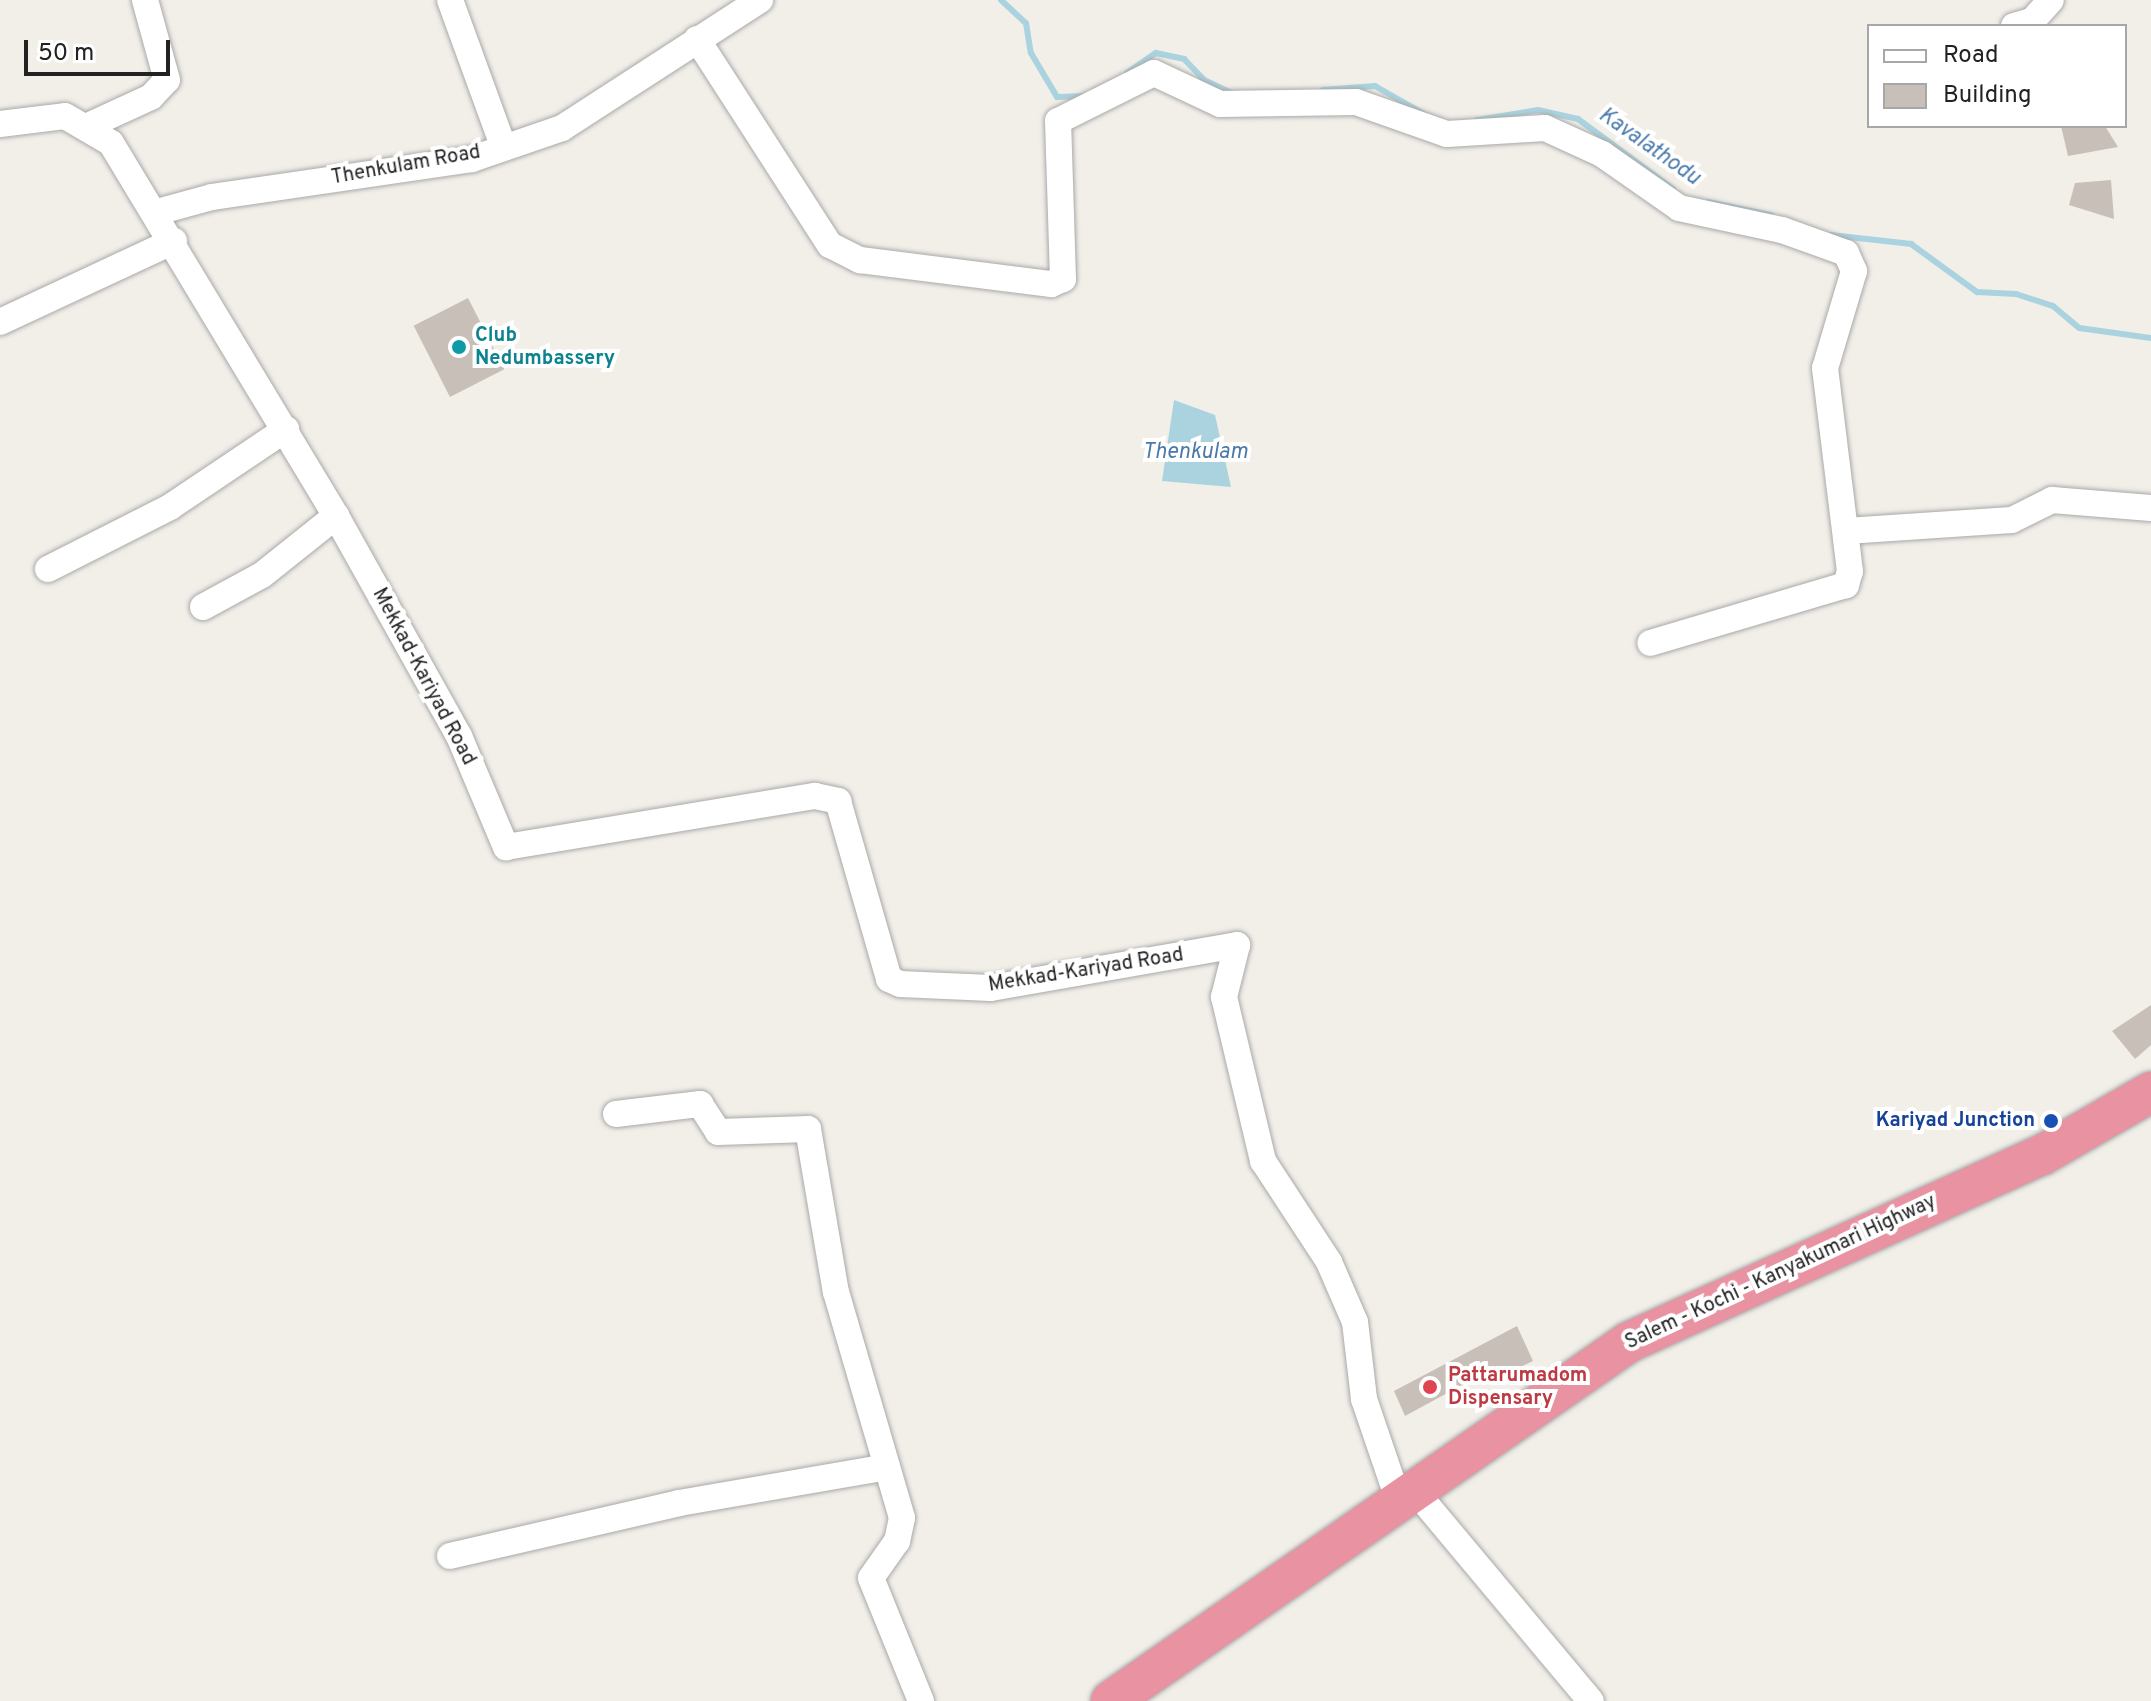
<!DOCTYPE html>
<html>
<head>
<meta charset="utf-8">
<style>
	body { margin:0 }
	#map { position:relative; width:2151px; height:1701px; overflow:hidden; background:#f2efe9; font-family:Overpass,sans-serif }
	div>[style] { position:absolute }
	.water>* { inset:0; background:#aad3df }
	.stream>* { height:6px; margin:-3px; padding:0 3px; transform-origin:3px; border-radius:3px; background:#aad3df }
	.building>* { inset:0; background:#c7bfb8; transform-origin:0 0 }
	.roads { filter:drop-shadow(0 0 2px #a9a9a9) drop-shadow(0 0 2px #a9a9a9) }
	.minor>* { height:26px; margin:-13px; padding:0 13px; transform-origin:13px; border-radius:13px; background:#fff }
	.highway>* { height:40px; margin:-20px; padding:0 20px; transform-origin:20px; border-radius:20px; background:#e892a2 }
	.dots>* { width:22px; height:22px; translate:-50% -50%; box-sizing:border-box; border:4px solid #fff; border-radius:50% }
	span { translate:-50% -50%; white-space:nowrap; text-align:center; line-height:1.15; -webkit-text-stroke:8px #fff; paint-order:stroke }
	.street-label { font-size:20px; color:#222 }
	.culture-label { font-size:20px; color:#0d838f; font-weight:700 }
	.left { translate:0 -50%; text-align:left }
	.transit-label { font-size:20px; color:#164399; font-weight:700 }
	.right { translate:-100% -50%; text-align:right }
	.health-label { font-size:20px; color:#be3a42; font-weight:700 }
	.water-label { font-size:22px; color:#4a7aab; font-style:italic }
	.legend { position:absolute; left:1867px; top:24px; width:260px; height:104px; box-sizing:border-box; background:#fff; border:2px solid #a7a7a7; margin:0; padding:10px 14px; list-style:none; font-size:24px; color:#222 }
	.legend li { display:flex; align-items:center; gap:16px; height:40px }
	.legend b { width:40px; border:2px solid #a7a7a7 }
	.scale { position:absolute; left:24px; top:40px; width:146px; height:36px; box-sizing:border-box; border:4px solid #222; border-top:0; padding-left:10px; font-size:24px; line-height:28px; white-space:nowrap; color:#222; -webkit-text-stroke:6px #fff; paint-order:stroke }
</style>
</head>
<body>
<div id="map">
	<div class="water">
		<div style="clip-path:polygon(1174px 400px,1215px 415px,1231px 487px,1162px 481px)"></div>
	</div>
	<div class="stream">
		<div style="left:1001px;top:0;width:34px;rotate:43deg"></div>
		<div style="left:1026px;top:23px;width:30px;rotate:81deg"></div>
		<div style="left:1031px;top:53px;width:51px;rotate:59.4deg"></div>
		<div style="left:1057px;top:97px;width:29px;rotate:-2deg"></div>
		<div style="left:1127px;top:73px;width:35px;rotate:-35deg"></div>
		<div style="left:1156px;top:53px;width:29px;rotate:12deg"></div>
		<div style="left:1184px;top:59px;width:29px;rotate:46deg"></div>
		<div style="left:1204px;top:80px;width:31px;rotate:25deg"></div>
		<div style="left:1323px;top:90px;width:52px;rotate:-4.4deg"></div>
		<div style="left:1375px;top:86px;width:56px;rotate:29.7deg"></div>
		<div style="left:1477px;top:120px;width:62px;rotate:-9.3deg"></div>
		<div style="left:1538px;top:110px;width:41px;rotate:12.7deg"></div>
		<div style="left:1578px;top:119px;width:118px;rotate:36.4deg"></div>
		<div style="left:1708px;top:202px;width:64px;rotate:11.7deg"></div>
		<div style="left:1831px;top:235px;width:81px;rotate:6.4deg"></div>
		<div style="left:1911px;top:244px;width:82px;rotate:36deg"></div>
		<div style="left:1977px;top:292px;width:39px;rotate:3deg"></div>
		<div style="left:2016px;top:294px;width:39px;rotate:18deg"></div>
		<div style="left:2053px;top:306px;width:34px;rotate:40deg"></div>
		<div style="left:2079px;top:328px;width:73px;rotate:7.9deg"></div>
	</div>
	<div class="building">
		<div style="clip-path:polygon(2061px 126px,2105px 126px,2118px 147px,2068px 156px)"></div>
		<div style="clip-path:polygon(2111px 180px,2114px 219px,2069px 205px,2075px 183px)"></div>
		<div style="left:468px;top:298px;width:80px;height:61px;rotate:63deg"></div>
		<div style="clip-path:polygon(2151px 1005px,2151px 1045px,2135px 1059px,2112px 1031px)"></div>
		<div style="clip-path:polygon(1517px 1326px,1533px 1361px,1491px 1381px,1486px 1372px,1405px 1416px,1394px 1391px)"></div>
	</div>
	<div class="roads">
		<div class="minor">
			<div style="left:450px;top:0;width:155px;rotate:70deg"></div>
			<div style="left:2014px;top:26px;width:19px;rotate:-16deg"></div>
			<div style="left:2032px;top:21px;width:28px;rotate:-48deg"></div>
			<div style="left:697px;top:39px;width:245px;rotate:57.2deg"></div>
			<div style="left:830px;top:245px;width:34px;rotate:27deg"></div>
			<div style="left:860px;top:260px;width:193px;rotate:7.2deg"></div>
			<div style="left:1051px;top:284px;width:13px;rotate:-23deg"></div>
			<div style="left:1063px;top:279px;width:158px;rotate:-91.8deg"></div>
			<div style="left:1058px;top:121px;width:107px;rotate:-26.6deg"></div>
			<div style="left:1154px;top:73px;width:73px;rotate:25.2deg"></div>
			<div style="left:1220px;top:104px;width:136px;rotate:-0.8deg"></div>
			<div style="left:1356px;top:102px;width:96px;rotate:19.4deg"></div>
			<div style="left:1447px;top:134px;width:98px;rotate:-3.5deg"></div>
			<div style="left:1545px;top:128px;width:63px;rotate:24.5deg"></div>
			<div style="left:1602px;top:154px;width:94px;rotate:35deg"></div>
			<div style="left:1679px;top:208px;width:105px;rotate:12.1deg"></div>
			<div style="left:1782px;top:230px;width:68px;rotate:19.8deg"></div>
			<div style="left:1846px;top:253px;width:20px;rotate:66deg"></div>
			<div style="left:1854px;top:271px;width:101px;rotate:106.6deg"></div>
			<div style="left:1825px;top:368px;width:205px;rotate:83deg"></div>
			<div style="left:1850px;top:571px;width:15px;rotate:106deg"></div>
			<div style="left:1846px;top:585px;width:204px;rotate:163.5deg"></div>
			<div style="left:0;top:124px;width:65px;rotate:-7deg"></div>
			<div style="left:65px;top:116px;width:53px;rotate:30.4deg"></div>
			<div style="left:111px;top:143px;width:436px;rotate:58.9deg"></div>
			<div style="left:336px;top:516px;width:252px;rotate:60.8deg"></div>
			<div style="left:459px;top:736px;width:121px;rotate:67.1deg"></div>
			<div style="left:506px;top:847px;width:313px;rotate:-9.4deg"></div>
			<div style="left:815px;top:796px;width:24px;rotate:12deg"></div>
			<div style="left:838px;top:801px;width:185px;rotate:74deg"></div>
			<div style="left:889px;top:979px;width:12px;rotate:24deg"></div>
			<div style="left:900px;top:984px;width:91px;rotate:2.5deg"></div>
			<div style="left:991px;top:988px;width:250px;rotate:-9.9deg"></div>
			<div style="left:1237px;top:945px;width:54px;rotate:104deg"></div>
			<div style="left:1224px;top:997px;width:169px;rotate:76.6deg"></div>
			<div style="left:1263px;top:1161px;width:121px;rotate:56.8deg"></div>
			<div style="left:1329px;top:1262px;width:65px;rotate:66.6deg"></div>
			<div style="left:1355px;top:1322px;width:78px;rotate:83.3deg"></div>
			<div style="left:1364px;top:1399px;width:106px;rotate:71.2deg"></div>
			<div style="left:90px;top:125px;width:67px;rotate:-24.7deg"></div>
			<div style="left:151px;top:97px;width:23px;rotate:-47deg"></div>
			<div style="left:167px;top:80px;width:83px;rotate:-105.4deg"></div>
			<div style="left:157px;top:212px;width:57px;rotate:-15.3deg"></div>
			<div style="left:212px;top:197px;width:263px;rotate:-8.3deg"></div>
			<div style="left:472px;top:159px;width:95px;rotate:-19deg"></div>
			<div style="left:562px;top:128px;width:236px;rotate:-32.9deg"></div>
			<div style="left:0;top:322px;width:192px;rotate:-25deg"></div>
			<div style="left:1846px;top:531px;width:166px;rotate:-3.8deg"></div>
			<div style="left:2012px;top:520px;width:45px;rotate:-26.6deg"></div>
			<div style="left:2052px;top:500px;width:99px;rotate:4.6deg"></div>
			<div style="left:48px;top:569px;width:137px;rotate:-26.9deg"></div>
			<div style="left:170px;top:507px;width:140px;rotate:-33.9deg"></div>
			<div style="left:203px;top:607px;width:67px;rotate:-28.5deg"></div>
			<div style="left:262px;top:575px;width:95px;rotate:-38.6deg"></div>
			<div style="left:616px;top:1114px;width:85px;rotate:-6.8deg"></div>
			<div style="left:700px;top:1104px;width:33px;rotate:57deg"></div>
			<div style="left:718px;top:1132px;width:90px;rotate:-1.9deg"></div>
			<div style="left:808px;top:1129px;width:165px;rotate:80.3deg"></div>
			<div style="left:836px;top:1292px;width:235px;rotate:73.7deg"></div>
			<div style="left:902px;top:1518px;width:24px;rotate:102deg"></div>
			<div style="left:897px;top:1541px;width:45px;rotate:125.1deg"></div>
			<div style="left:871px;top:1578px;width:133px;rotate:67.9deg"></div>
			<div style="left:1426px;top:1504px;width:257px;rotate:50.1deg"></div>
			<div style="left:450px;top:1556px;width:235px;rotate:-13deg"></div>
			<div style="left:679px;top:1503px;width:211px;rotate:-9.8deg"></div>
		</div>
		<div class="highway">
			<div style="left:1111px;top:1701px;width:630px;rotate:-34.72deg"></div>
			<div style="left:1629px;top:1342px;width:453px;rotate:-24.4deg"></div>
			<div style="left:2042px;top:1155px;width:126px;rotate:-30deg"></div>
		</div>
	</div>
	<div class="dots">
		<div style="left:459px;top:347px;background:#0f9aa8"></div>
		<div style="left:2051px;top:1121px;background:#1a4fb4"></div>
		<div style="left:1430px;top:1387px;background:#e0444e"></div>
	</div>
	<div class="street-label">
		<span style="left:406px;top:166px;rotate:-10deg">Thenkulam Road</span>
		<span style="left:423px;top:677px;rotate:62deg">Mekkad-Kariyad Road</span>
		<span style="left:1086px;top:971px;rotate:-9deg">Mekkad-Kariyad Road</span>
		<span style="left:1781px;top:1273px;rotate:-25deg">Salem - Kochi - Kanyakumari Highway</span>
	</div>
	<div class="culture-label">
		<span class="left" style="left:475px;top:348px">Club<br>Nedumbassery</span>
	</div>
	<div class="transit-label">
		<span class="right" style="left:2035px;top:1121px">Kariyad Junction</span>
	</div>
	<div class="health-label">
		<span class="left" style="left:1448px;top:1388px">Pattarumadom<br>Dispensary</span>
	</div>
	<div class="water-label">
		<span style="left:1649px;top:147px;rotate:35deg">Kavalathodu</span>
		<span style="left:1195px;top:453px">Thenkulam</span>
	</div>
	<ul class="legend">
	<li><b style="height:10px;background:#fff"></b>Road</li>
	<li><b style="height:22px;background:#c7bfb8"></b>Building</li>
	</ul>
	<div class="scale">50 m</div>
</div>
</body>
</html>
